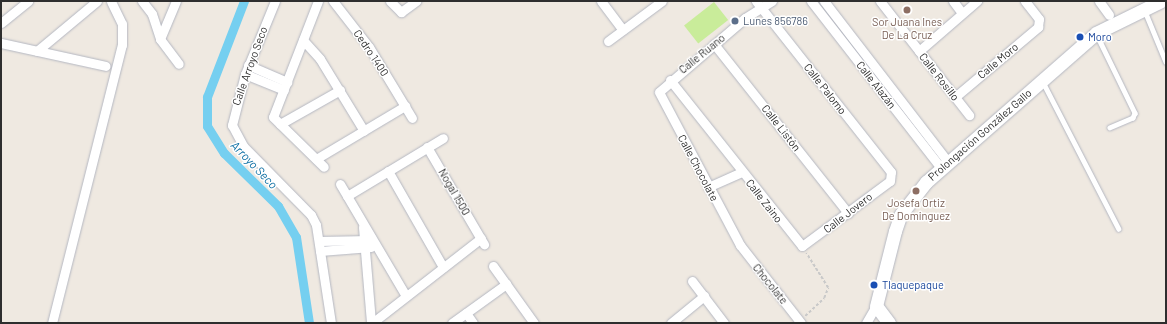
<!DOCTYPE html>
<html>
<head>
<meta charset="utf-8">
<style>
	body { margin:0 }
	#map { position:relative; width:1167px; height:324px; overflow:hidden; background:#efe9e1; font-family:Barlow,sans-serif }
	div>[style] { position:absolute }
	.pitch>* { inset:0; background:#c9ec9a; transform-origin:0 0 }
	.canal>* { height:9px; margin:-4.5px; padding:0 4.5px; transform-origin:4.5px; border-radius:4.5px; background:#75cff0 }
	.path>* { height:1.5px; margin-top:-0.75px; transform-origin:0; background:repeating-linear-gradient(90deg,#c9c9c9 0 3px,transparent 0 5px) }
	.roads { filter:drop-shadow(0 0 1px #b4b7c1) drop-shadow(0 0 1px #b4b7c1) }
	.lane>* { height:4.5px; margin:-2.25px; padding:0 2.25px; transform-origin:2.25px; border-radius:2.25px; background:#fff }
	.street>* { height:9px; margin:-4.5px; padding:0 4.5px; transform-origin:4.5px; border-radius:4.5px; background:#fff }
	.secondary>* { height:13px; margin:-6.5px; padding:0 6.5px; transform-origin:6.5px; border-radius:6.5px; background:#fff }
	.dots>* { width:11px; height:11px; translate:-50% -50%; box-sizing:border-box; border:2px solid #fff; border-radius:50% }
	span { translate:-50% -50%; white-space:nowrap; text-align:center; line-height:1.15; -webkit-text-stroke:3px #fff; paint-order:stroke }
	.service-label { font-size:11px; color:#4e5e75 }
	.left { translate:0 -50%; text-align:left }
	.education-label { font-size:11px; color:#785e54 }
	.transit-label { font-size:11px; color:#164399 }
	.street-label { font-size:11px; color:#2e2e2e }
	.water-label { font-size:12px; color:#0d6fa3; font-style:italic }
	.frame { position:absolute; inset:0; border:2px solid #2e2e2e; pointer-events:none }
</style>
</head>
<body>
<div id="map">
	<div class="pitch">
		<div style="left:714px;top:2px;width:23px;height:38px;rotate:52deg"></div>
	</div>
	<div class="canal">
		<div style="left:244px;top:1px;width:103px;rotate:111.1deg"></div>
		<div style="left:207px;top:97px;width:29px;rotate:90deg"></div>
		<div style="left:207px;top:126px;width:32px;rotate:58deg"></div>
		<div style="left:224px;top:153px;width:76px;rotate:44.5deg"></div>
		<div style="left:278px;top:206px;width:36px;rotate:60deg"></div>
		<div style="left:296px;top:237px;width:87px;rotate:81.4deg"></div>
	</div>
	<div class="path">
		<div style="left:805px;top:316px;width:26px;rotate:-43deg"></div>
		<div style="left:824px;top:298px;width:11px;rotate:-68deg"></div>
		<div style="left:828px;top:288px;width:41px;rotate:-122.2deg"></div>
	</div>
	<div class="roads">
		<div class="lane">
			<div style="left:1145px;top:11px;width:55px;rotate:67.6deg"></div>
			<div style="left:1097px;top:35px;width:87px;rotate:64deg"></div>
			<div style="left:1135px;top:113px;width:5px;rotate:112deg"></div>
			<div style="left:1133px;top:118px;width:25px;rotate:157deg"></div>
			<div style="left:1043px;top:82px;width:165px;rotate:62.7deg"></div>
		</div>
		<div class="street">
			<div style="left:142px;top:1px;width:16px;rotate:52deg"></div>
			<div style="left:152px;top:14px;width:26px;rotate:72deg"></div>
			<div style="left:160px;top:39px;width:31px;rotate:53deg"></div>
			<div style="left:275px;top:1px;width:79px;rotate:112.3deg"></div>
			<div style="left:245px;top:74px;width:53px;rotate:104.3deg"></div>
			<div style="left:232px;top:125px;width:24px;rotate:62deg"></div>
			<div style="left:243px;top:146px;width:97px;rotate:45.4deg"></div>
			<div style="left:311px;top:215px;width:11px;rotate:63deg"></div>
			<div style="left:316px;top:225px;width:99px;rotate:81.3deg"></div>
			<div style="left:318px;top:1px;width:124px;rotate:111.2deg"></div>
			<div style="left:273px;top:117px;width:71px;rotate:44.4deg"></div>
			<div style="left:333px;top:1px;width:58px;rotate:52deg"></div>
			<div style="left:369px;top:47px;width:83px;rotate:58.8deg"></div>
			<div style="left:390px;top:1px;width:16px;rotate:45deg"></div>
			<div style="left:401px;top:12px;width:19px;rotate:-36deg"></div>
			<div style="left:601px;top:1px;width:36px;rotate:53deg"></div>
			<div style="left:772px;top:1px;width:32px;rotate:148deg"></div>
			<div style="left:745px;top:18px;width:113px;rotate:139.3deg"></div>
			<div style="left:659px;top:92px;width:173px;rotate:62.1deg"></div>
			<div style="left:740px;top:245px;width:99px;rotate:52deg"></div>
			<div style="left:811px;top:1px;width:212px;rotate:52.1deg"></div>
			<div style="left:824px;top:1px;width:203px;rotate:52.4deg"></div>
			<div style="left:880px;top:1px;width:145px;rotate:52deg"></div>
			<div style="left:953px;top:1px;width:15px;rotate:53deg"></div>
			<div style="left:1099px;top:1px;width:17px;rotate:54deg"></div>
			<div style="left:1px;top:23px;width:35px;rotate:-39deg"></div>
			<div style="left:160px;top:39px;width:41px;rotate:-67.2deg"></div>
			<div style="left:303px;top:40px;width:25px;rotate:48deg"></div>
			<div style="left:320px;top:59px;width:84px;rotate:58.6deg"></div>
			<div style="left:608px;top:41px;width:67px;rotate:-36.5deg"></div>
			<div style="left:1px;top:43px;width:107px;rotate:12.4deg"></div>
			<div style="left:714px;top:44px;width:216px;rotate:51.6deg"></div>
			<div style="left:37px;top:51px;width:78px;rotate:-39.8deg"></div>
			<div style="left:919px;top:51px;width:77px;rotate:-40.8deg"></div>
			<div style="left:248px;top:65px;width:43px;rotate:23.6deg"></div>
			<div style="left:245px;top:74px;width:42px;rotate:22.3deg"></div>
			<div style="left:670px;top:80px;width:212px;rotate:51.5deg"></div>
			<div style="left:802px;top:246px;width:109px;rotate:-36.5deg"></div>
			<div style="left:890px;top:181px;width:9px;rotate:-84deg"></div>
			<div style="left:891px;top:172px;width:218px;rotate:-128.3deg"></div>
			<div style="left:955px;top:97px;width:109px;rotate:-40.1deg"></div>
			<div style="left:1038px;top:27px;width:8px;rotate:-83deg"></div>
			<div style="left:1039px;top:19px;width:23px;rotate:-128deg"></div>
			<div style="left:280px;top:124px;width:69px;rotate:-29.5deg"></div>
			<div style="left:427px;top:147px;width:113px;rotate:59.6deg"></div>
			<div style="left:316px;top:159px;width:104px;rotate:-30.8deg"></div>
			<div style="left:388px;top:171px;width:111px;rotate:60.2deg"></div>
			<div style="left:340px;top:184px;width:130px;rotate:59.5deg"></div>
			<div style="left:708px;top:187px;width:36px;rotate:-24deg"></div>
			<div style="left:347px;top:196px;width:112px;rotate:-31.1deg"></div>
			<div style="left:363px;top:227px;width:96px;rotate:85.2deg"></div>
			<div style="left:319px;top:241px;width:51px;rotate:-1.1deg"></div>
			<div style="left:320px;top:251px;width:51px;rotate:-4.5deg"></div>
			<div style="left:493px;top:266px;width:70px;rotate:54.3deg"></div>
			<div style="left:692px;top:281px;width:53px;rotate:52.7deg"></div>
			<div style="left:466px;top:313px;width:12px;rotate:55deg"></div>
			<div style="left:52px;top:323px;width:287px;rotate:-75.9deg"></div>
			<div style="left:122px;top:45px;width:21px;rotate:-90deg"></div>
			<div style="left:122px;top:24px;width:25px;rotate:-116deg"></div>
			<div style="left:372px;top:323px;width:138px;rotate:-37.9deg"></div>
			<div style="left:452px;top:323px;width:67px;rotate:-35.8deg"></div>
			<div style="left:671px;top:323px;width:43px;rotate:-39.3deg"></div>
			<div style="left:866px;top:323px;width:20px;rotate:-60deg"></div>
		</div>
		<div class="secondary">
			<div style="left:889px;top:323px;width:21px;rotate:-127deg"></div>
			<div style="left:876px;top:306px;width:77px;rotate:-75.8deg"></div>
			<div style="left:895px;top:231px;width:18px;rotate:-71deg"></div>
			<div style="left:901px;top:214px;width:41px;rotate:-52deg"></div>
			<div style="left:926px;top:182px;width:226px;rotate:-41.2deg"></div>
			<div style="left:1096px;top:33px;width:72px;rotate:-26.2deg"></div>
		</div>
	</div>
	<div class="dots">
		<div style="left:907px;top:10px;background:#8d6e63"></div>
		<div style="left:735px;top:21px;background:#5c6f8a"></div>
		<div style="left:1080px;top:37px;background:#1a4fb4"></div>
		<div style="left:916px;top:191px;background:#8d6e63"></div>
		<div style="left:874px;top:285px;background:#1a4fb4"></div>
	</div>
	<div class="service-label">
		<span class="left" style="left:743px;top:21px">Lunes 856786</span>
	</div>
	<div class="education-label">
		<span style="left:907px;top:29px">Sor Juana Ines<br>De La Cruz</span>
		<span style="left:916px;top:210px">Josefa Ortiz<br>De Dominguez</span>
	</div>
	<div class="transit-label">
		<span class="left" style="left:1088px;top:37px">Moro</span>
		<span class="left" style="left:882px;top:285px">Tlaquepaque</span>
	</div>
	<div class="street-label">
		<span style="left:371px;top:53px;rotate:56deg">Cedro 1400</span>
		<span style="left:702px;top:54px;rotate:-39deg">Calle Ruano</span>
		<span style="left:998px;top:61px;rotate:-40deg">Calle Moro</span>
		<span style="left:250px;top:66px;rotate:-70deg">Calle Arroyo Seco</span>
		<span style="left:939px;top:77px;rotate:52deg">Calle Rosillo</span>
		<span style="left:876px;top:85px;rotate:52deg">Calle Alazán</span>
		<span style="left:825px;top:89px;rotate:52deg">Calle Palomo</span>
		<span style="left:781px;top:128px;rotate:52deg">Calle Listón</span>
		<span style="left:980px;top:135px;rotate:-41deg">Prolongación González Gallo</span>
		<span style="left:698px;top:168px;rotate:62deg">Calle Chocolate</span>
		<span style="left:454px;top:192px;rotate:60deg">Nogal 1500</span>
		<span style="left:764px;top:201px;rotate:52deg">Calle Zaino</span>
		<span style="left:848px;top:213px;rotate:-38deg">Calle Jovero</span>
		<span style="left:770px;top:284px;rotate:51deg">Chocolate</span>
	</div>
	<div class="water-label">
		<span style="left:254px;top:165px;rotate:46deg">Arroyo Seco</span>
	</div>
	<div class="frame"></div>
</div>
</body>
</html>
